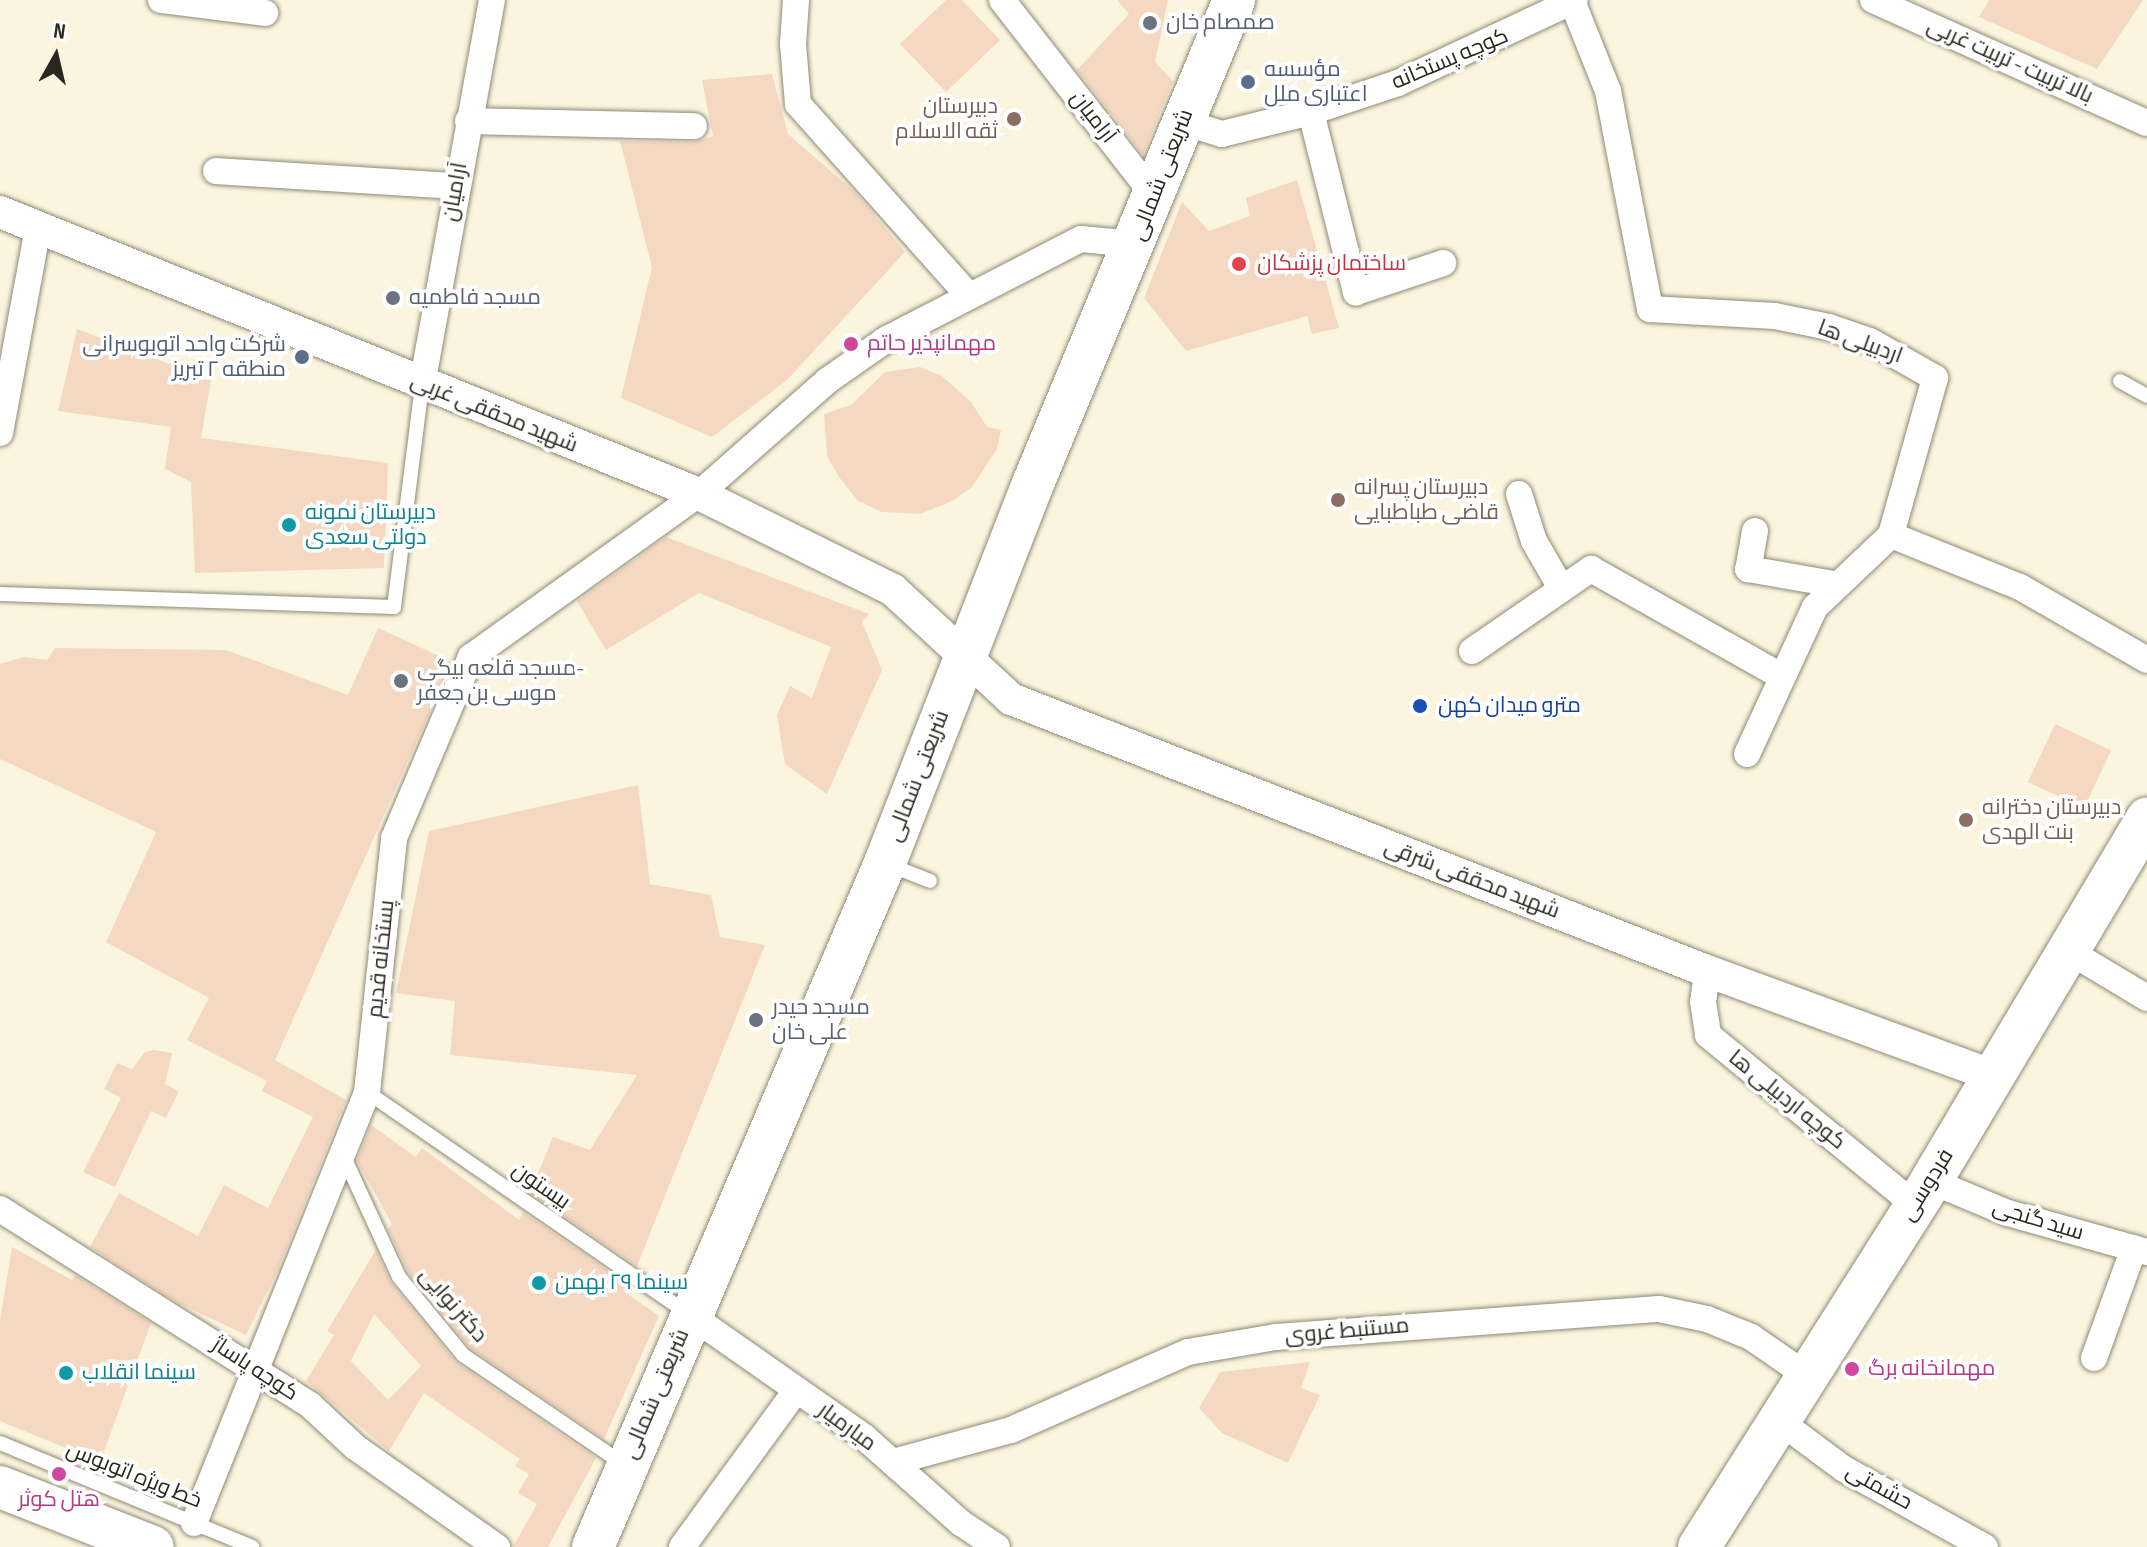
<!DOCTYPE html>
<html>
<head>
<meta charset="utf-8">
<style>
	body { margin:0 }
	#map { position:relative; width:2147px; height:1547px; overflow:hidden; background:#fbf5df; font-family:"Sofia Sans Condensed",Cairo,sans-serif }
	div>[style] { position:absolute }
	.building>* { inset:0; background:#f4d8c2; transform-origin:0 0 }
	.roads { filter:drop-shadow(0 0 2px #8f8976) drop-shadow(0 0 2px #8f8976) }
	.service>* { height:14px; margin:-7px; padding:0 7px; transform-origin:7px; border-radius:7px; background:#fff }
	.minor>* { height:26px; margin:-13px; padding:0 13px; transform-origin:13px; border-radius:13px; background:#fff }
	.tertiary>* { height:32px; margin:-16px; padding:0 16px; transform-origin:16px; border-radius:16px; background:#fff }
	.primary>* { height:42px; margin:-21px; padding:0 21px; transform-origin:21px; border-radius:21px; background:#fff }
	.dots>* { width:22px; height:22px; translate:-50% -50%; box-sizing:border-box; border:4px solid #fff; border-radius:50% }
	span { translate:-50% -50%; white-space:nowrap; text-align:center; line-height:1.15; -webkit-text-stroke:7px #fff; paint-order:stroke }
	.worship-label { font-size:22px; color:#5b616d }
	.left { translate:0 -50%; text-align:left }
	.street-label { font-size:22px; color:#2a271f }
	.service-label { font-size:22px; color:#4e5e75 }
	.right { translate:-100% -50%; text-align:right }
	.education-label { font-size:22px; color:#785e54 }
	.health-label { font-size:22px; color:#be3a42 }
	.hotel-label { font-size:22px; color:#b23c85 }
	.culture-label { font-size:22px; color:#0d838f }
	.transit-label { font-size:22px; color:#164399 }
	.north { position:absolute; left:16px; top:16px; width:80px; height:80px; -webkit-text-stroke:6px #fff; paint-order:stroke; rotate:8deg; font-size:22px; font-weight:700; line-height:32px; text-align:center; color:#2a271f }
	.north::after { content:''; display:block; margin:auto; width:28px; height:36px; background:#2a271f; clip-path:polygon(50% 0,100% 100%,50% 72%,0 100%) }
</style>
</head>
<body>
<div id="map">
	<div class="building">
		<div style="clip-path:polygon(946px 0,962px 0,1000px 40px,946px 92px,900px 44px)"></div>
		<div style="clip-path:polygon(1117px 0,1168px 0,1155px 62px,1173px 81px,1143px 155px,1077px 70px,1129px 14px)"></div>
		<div style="clip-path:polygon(1989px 0,2143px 0,2097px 69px,1979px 17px)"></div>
		<div style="clip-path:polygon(772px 74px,788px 134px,856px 193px,905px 252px,787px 380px,712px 437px,621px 398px,652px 267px,620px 141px,694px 142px,713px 136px,702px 80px)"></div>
		<div style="clip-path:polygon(1297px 180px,1339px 328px,1312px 334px,1307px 316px,1186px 351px,1144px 298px,1182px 202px,1209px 231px,1250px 216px,1246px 198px)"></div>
		<div style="clip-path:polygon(77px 329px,211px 380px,201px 438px,388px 463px,384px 568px,195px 573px,191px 482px,165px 469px,171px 427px,58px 411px)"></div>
		<div style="clip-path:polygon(920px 367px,942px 376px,971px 402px,987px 427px,1001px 430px,997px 449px,972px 487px,952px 501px,920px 514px,882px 512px,858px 501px,839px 477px,827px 456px,824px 414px,851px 405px,885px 372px)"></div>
		<div style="clip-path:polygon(666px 537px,869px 614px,862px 622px,882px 670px,827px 794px,785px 764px,777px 715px,790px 686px,812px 698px,831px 647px,699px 593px,606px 650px,577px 601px)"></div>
		<div style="clip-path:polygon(378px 628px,452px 662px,275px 1060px,346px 1100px,278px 1270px,246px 1335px,176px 1302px,90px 1247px,119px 1193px,198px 1236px,224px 1185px,268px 1208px,313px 1117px,262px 1091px,267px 1081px,187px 1040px,209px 998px,106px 942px,156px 832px,0 759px,0 664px,24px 657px,47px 660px,55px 648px,226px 650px,348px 695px)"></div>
		<div style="left:2055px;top:724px;width:62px;height:64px;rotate:25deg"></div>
		<div style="clip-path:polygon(638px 785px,650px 884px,711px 895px,720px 937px,765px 945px,637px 1266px,530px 1193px,553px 1137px,590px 1150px,637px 1075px,450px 1055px,455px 1001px,396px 993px,429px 831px)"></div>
		<div style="clip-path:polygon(154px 1050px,172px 1053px,165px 1084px,179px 1091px,166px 1118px,151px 1111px,115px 1187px,83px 1172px,121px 1098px,104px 1089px,117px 1063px,132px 1069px,145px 1052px)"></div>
		<div style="clip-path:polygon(371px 1125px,416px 1157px,422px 1148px,519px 1220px,523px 1212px,629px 1285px,626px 1293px,659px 1316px,604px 1439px,470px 1348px,408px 1272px,388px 1229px,392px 1224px,357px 1161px)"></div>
		<div style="clip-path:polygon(12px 1247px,72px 1280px,75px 1275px,151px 1323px,100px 1462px,0 1421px,0 1321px)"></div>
		<div style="clip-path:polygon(evenodd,376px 1250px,391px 1283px,456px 1362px,596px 1458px,548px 1547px,513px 1547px,537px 1504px,518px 1493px,529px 1474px,515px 1466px,520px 1459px,424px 1393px,389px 1451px,306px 1381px,334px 1335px,327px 1331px,376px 1250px,374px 1314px,421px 1366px,388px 1400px,351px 1361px,374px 1314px)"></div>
		<div style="clip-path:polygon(1310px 1362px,1301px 1388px,1320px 1395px,1288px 1463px,1222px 1433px,1199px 1408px,1220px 1372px)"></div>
	</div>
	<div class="roads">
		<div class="service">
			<div style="left:2120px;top:381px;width:31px;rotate:29deg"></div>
			<div style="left:0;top:594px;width:394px;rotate:1.9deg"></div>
			<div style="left:394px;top:607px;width:224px;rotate:-82.8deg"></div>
			<div style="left:890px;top:865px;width:43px;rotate:21.8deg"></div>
			<div style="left:367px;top:1092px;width:393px;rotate:34.6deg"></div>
			<div style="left:343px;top:1155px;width:134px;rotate:65.3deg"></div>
			<div style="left:399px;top:1277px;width:101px;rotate:50.6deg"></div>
			<div style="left:463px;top:1355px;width:196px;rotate:34.2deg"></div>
			<div style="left:0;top:1443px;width:273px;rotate:22.4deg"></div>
		</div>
		<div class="minor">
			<div style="left:161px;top:0;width:105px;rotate:7.1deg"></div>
			<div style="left:796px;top:0;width:44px;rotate:93.9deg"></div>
			<div style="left:793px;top:44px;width:60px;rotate:85.2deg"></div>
			<div style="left:798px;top:104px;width:257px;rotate:48.3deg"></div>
			<div style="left:1002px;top:0;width:247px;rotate:52.1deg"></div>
			<div style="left:1873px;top:0;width:300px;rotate:24.2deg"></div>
			<div style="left:1572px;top:1px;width:97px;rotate:68.2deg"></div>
			<div style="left:1608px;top:91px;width:222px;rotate:79.1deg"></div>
			<div style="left:1650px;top:309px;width:125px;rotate:3.2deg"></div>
			<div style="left:1775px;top:316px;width:55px;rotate:11.5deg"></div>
			<div style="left:1829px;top:327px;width:43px;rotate:18.9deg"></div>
			<div style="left:1870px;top:341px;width:75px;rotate:29.6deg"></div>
			<div style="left:1935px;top:378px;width:163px;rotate:105.7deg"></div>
			<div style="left:1891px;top:535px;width:105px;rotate:136.5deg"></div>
			<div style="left:1815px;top:607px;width:162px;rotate:114.8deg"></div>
			<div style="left:1311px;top:112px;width:186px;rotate:76deg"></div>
			<div style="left:1356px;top:292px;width:92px;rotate:-18.4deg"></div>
			<div style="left:468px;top:121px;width:226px;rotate:1.3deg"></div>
			<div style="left:1183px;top:122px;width:41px;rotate:17.1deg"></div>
			<div style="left:1222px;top:134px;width:92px;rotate:-13.9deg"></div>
			<div style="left:1311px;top:112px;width:92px;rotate:-18.4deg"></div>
			<div style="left:1398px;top:83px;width:195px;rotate:-25.1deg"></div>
			<div style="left:216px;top:171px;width:240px;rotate:3.6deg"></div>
			<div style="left:422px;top:385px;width:391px;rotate:-79.7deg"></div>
			<div style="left:0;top:433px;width:209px;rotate:-79.5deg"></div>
			<div style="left:1519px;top:494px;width:49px;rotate:72.3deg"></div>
			<div style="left:1534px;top:541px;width:54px;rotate:60.1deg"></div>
			<div style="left:1755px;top:531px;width:39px;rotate:100deg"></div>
			<div style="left:1748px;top:569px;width:87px;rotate:9.9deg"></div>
			<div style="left:1891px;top:535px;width:139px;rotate:22deg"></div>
			<div style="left:2020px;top:587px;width:146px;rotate:29.9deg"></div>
			<div style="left:1472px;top:651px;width:145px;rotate:-34.6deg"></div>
			<div style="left:1591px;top:569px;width:218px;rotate:29.4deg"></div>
			<div style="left:2067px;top:950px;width:93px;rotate:31deg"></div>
			<div style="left:1707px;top:971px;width:31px;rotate:97deg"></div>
			<div style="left:1703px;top:1002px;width:33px;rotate:81deg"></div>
			<div style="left:1708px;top:1035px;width:268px;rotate:39.4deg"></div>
			<div style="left:1931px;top:1181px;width:83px;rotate:22.6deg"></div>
			<div style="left:2008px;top:1213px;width:144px;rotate:15.7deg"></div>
			<div style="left:0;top:1209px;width:367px;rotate:32.3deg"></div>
			<div style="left:310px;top:1405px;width:62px;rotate:43deg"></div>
			<div style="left:355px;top:1447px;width:174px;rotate:35.2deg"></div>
			<div style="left:690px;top:1315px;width:213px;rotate:35deg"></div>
			<div style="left:864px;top:1437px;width:130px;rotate:41.6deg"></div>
			<div style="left:961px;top:1523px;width:43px;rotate:33.7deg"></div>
			<div style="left:2094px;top:1358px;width:117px;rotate:-70deg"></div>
			<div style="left:1778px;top:1420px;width:82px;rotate:36.6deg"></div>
			<div style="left:1844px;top:1469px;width:161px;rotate:29deg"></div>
			<div style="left:893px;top:1462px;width:122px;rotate:-15.2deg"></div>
			<div style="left:1011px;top:1430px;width:193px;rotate:-23.8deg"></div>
			<div style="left:1188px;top:1352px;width:89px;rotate:-9.7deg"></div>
			<div style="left:1276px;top:1337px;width:384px;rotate:-4.2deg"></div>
			<div style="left:1659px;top:1309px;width:49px;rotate:11.8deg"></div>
			<div style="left:1707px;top:1319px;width:48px;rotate:22.2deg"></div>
			<div style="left:1751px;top:1337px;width:67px;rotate:34.6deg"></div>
			<div style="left:194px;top:1523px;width:464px;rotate:-68.1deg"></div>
			<div style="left:367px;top:1092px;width:255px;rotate:-83.9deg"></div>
			<div style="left:394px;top:838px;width:197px;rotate:-67deg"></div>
			<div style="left:471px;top:657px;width:280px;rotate:-35.6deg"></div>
			<div style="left:699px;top:494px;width:171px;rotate:-41.4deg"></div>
			<div style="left:827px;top:381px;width:73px;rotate:-35deg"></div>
			<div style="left:887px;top:339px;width:218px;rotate:-27.3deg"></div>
			<div style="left:1081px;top:239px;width:54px;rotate:5.3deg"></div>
			<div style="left:682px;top:1547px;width:192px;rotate:-53.9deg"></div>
		</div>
		<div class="tertiary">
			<div style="left:0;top:212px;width:754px;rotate:21.97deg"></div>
			<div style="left:699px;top:494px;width:216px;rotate:26.3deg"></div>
			<div style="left:893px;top:590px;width:161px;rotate:42.7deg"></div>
			<div style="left:1011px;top:699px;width:747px;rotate:21.35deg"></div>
			<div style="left:1707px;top:971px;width:306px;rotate:20.1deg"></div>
		</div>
		<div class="primary">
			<div style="left:0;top:1487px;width:164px;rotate:21.4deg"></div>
			<div style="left:593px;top:1547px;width:744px;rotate:-66.88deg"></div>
			<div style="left:885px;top:863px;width:405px;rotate:-68.7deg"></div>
			<div style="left:1032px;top:486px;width:526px;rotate:-67.43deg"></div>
			<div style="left:1699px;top:1547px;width:433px;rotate:-57.6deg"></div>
			<div style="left:1931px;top:1181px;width:422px;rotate:-59.2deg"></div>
		</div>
	</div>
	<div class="dots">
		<div style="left:1150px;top:23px;background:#6b7280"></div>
		<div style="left:1248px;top:82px;background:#5c6f8a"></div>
		<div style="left:1014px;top:119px;background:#8d6e63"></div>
		<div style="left:1239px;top:264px;background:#e0444e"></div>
		<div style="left:393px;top:298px;background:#6b7280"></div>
		<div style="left:851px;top:344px;background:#d1479c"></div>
		<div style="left:302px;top:357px;background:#5c6f8a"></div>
		<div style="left:1338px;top:500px;background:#8d6e63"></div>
		<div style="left:289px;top:525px;background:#0f9aa8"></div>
		<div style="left:401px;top:681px;background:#6b7280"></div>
		<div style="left:1420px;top:706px;background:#1a4fb4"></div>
		<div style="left:1966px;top:820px;background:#8d6e63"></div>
		<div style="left:756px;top:1020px;background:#6b7280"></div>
		<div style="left:539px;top:1283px;background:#0f9aa8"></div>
		<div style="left:1852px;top:1369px;background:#d1479c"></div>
		<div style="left:66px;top:1373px;background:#0f9aa8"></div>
		<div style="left:59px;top:1474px;background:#d1479c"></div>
	</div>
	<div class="worship-label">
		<span class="left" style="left:1166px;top:23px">صمصام خان</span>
		<span class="left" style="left:409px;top:298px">مسجد فاطمیه</span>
		<span class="left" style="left:417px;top:681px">مسجد قلعه بیگی-<br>موسی بن جعفر</span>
		<span class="left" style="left:772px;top:1020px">مسجد حیدر<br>علی خان</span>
	</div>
	<div class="street-label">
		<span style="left:1450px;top:59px;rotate:-23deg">کوچه پستخانه</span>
		<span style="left:2010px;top:61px;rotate:24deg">بالا تربیت - تربیت غربی</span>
		<span style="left:1093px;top:117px;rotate:52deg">آرامیان</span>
		<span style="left:1162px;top:175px;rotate:-69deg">شریعتی شمالی</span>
		<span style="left:455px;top:192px;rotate:-80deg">آرامیان</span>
		<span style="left:1860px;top:342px;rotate:20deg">اردبیلی ها</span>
		<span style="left:494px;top:413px;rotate:22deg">شهید محققی غربی</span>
		<span style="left:918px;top:776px;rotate:-69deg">شریعتی شمالی</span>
		<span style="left:1472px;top:879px;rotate:21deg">شهید محققی شرقی</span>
		<span style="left:381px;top:959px;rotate:-84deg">پستخانه قدیم</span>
		<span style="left:1787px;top:1100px;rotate:39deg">کوچه اردبیلی ها</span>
		<span style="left:1927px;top:1185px;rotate:-58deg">فردوسی</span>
		<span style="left:541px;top:1186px;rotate:35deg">بیستون</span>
		<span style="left:2038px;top:1220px;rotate:17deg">سید گنجی</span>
		<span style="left:453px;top:1305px;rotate:49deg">دکتر نوایی</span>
		<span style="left:1347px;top:1331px;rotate:-5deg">مستنبط غروی</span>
		<span style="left:255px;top:1369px;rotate:33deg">کوچه پاساژ</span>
		<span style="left:656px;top:1394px;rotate:-67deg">شریعتی شمالی</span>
		<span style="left:847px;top:1427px;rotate:36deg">میارمیار</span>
		<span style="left:134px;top:1475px;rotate:22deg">خط ویژه اتوبوس</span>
		<span style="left:1879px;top:1487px;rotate:29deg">حشمتی</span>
	</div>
	<div class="service-label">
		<span class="left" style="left:1264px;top:82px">مؤسسه<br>اعتباری ملل</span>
		<span class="right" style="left:286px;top:357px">شرکت واحد اتوبوسرانی<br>منطقه ۲ تبریز</span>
	</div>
	<div class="education-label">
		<span class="right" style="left:998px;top:119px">دبیرستان<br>ثقه الاسلام</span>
		<span class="left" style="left:1354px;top:500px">دبیرستان پسرانه<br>قاضی طباطبایی</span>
		<span class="left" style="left:1982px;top:820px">دبیرستان دخترانه<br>بنت الهدی</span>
	</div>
	<div class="health-label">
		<span class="left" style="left:1257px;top:264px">ساختمان پزشکان</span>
	</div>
	<div class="hotel-label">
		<span class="left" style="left:867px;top:344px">مهمانپذیر حاتم</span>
		<span class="left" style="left:1868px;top:1369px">مهمانخانه برگ</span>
		<span style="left:59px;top:1500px">هتل کوثر</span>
	</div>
	<div class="culture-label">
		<span class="left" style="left:305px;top:525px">دبیرستان نمونه<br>دولتی سعدی</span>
		<span class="left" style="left:555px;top:1283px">سینما ۲۹ بهمن</span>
		<span class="left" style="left:82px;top:1373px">سینما انقلاب</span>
	</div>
	<div class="transit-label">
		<span class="left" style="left:1438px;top:706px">مترو میدان کهن</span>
	</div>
	<div class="north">N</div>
</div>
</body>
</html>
